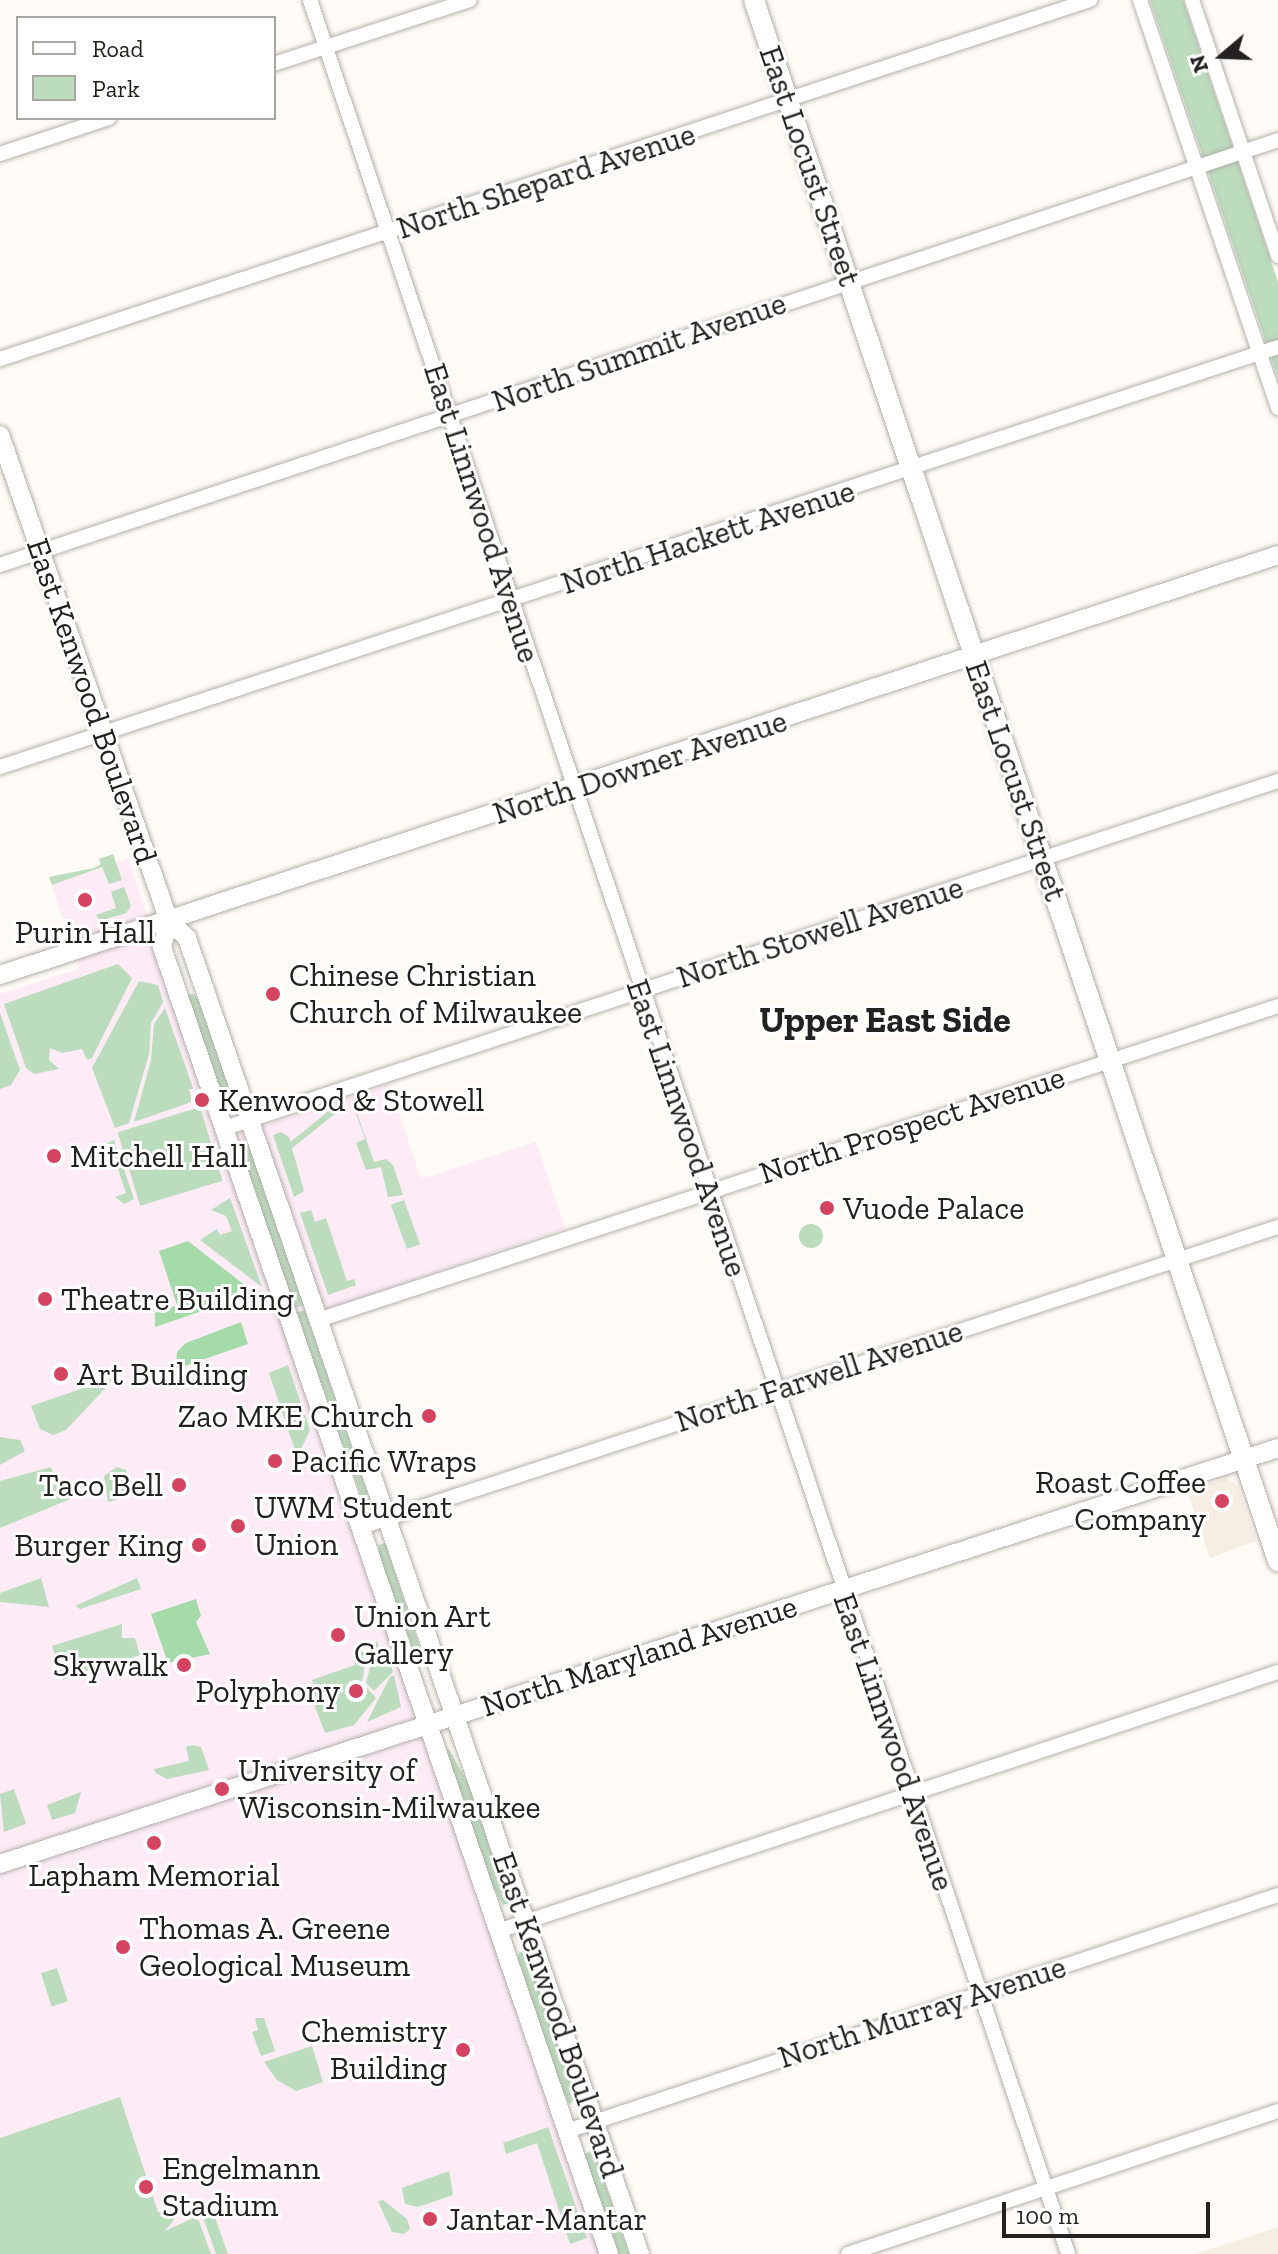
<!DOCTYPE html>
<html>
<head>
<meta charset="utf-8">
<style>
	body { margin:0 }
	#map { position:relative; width:1278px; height:2254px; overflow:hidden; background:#fefaf5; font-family:"Zilla Slab",serif }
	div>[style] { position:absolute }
	.built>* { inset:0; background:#f6eee2 }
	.education>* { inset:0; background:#fdebf6 }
	.green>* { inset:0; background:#bbdcbd; transform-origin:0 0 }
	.round { border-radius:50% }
	.forest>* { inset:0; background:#a4dba9 }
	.roads { filter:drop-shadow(0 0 2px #b4b0ab) drop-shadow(0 0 2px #b4b0ab) }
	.minor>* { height:14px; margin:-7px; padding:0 7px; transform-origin:7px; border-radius:7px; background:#fff }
	.tertiary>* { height:18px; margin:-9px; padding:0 9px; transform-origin:9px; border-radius:9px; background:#fff }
	.secondary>* { height:20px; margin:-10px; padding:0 10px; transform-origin:10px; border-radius:10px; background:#fff }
	.dots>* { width:22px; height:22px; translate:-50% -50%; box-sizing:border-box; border:4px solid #fff; border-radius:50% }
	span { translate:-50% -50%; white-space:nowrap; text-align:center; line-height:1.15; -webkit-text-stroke:6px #fff; paint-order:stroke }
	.street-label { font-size:32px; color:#22211f }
	.poi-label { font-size:32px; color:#22211f }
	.left { translate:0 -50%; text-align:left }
	.right { translate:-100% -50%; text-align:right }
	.quarter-label { font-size:36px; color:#22211f; font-weight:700 }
	.legend { position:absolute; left:16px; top:16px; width:260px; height:104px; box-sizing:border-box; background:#fff; border:2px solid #a7a6a5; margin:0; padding:10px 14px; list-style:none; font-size:24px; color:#22211f }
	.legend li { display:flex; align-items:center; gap:16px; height:40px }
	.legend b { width:40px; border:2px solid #a7a6a5 }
	.north { position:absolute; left:1182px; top:16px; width:80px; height:80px; -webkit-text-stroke:6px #fff; paint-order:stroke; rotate:251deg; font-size:22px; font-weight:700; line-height:32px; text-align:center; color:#22211f }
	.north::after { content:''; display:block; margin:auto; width:28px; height:36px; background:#22211f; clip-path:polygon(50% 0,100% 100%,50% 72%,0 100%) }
	.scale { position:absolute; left:1002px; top:2202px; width:208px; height:36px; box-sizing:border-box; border:4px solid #22211f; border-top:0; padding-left:10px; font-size:24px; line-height:28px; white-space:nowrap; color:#22211f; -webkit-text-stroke:6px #fff; paint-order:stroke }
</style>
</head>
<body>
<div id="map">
	<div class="built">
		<div style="clip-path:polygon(1226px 1478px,1238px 1486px,1256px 1541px,1210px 1558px,1187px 1491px)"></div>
		<div style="clip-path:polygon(1278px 2227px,1278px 2254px,1195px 2254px)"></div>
	</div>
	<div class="education">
		<div style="clip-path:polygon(128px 858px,221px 1140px,389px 1084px,421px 1179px,536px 1142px,565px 1228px,286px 1324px,601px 2254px,0 2254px,0 994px,79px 969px,52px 885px)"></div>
	</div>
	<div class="green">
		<div style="clip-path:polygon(1150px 0,1183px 0,1278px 282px,1278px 378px)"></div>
		<div style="clip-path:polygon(113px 854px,122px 880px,109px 884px,102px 867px,52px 885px,49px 877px,94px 868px,101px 864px,99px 859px)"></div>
		<div style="clip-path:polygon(124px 887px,131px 906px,126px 913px,100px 921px,96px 915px,116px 908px,111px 892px)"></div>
		<div style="clip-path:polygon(118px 964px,132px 978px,92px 1058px,87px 1060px,82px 1049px,62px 1053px,50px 1048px,49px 1060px,59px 1069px,34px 1074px,26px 1068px,4px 1004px)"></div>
		<div style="clip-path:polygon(139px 981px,158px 985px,163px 1002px,151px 1023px,149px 1054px,129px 1123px,115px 1128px,92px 1068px)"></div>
		<div style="clip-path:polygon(193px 994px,199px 1000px,235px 1103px,229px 1105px,222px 1096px,187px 995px)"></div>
		<div style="clip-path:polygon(165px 1008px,193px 1088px,189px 1090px,192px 1099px,197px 1100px,134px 1122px,151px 1060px,154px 1024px)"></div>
		<div style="clip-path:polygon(0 1013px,20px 1070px,11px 1085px,0 1089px)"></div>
		<div style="left:341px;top:1101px;width:6px;height:75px;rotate:51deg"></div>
		<div style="clip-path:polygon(366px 1104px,368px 1109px,357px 1113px,374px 1162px,386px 1159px,393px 1165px,403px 1195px,388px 1197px,381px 1167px,366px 1170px,356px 1143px,365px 1139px,354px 1108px)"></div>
		<div style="left:200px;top:1107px;width:77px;height:86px;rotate:73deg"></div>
		<div style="clip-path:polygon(281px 1132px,289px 1137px,304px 1191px,294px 1197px,273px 1135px)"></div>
		<div style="clip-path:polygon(114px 1140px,134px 1199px,124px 1204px,115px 1197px,126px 1193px,118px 1169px,112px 1170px,103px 1145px)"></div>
		<div style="left:249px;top:1146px;width:168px;height:11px;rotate:71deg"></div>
		<div style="clip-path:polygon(230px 1198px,262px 1287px,200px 1240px,217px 1229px,220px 1235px,232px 1231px,226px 1216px,211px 1210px)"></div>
		<div style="left:404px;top:1200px;width:47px;height:14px;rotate:70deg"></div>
		<div style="clip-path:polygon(311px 1210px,315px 1222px,326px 1218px,347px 1281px,354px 1279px,356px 1285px,328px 1295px,300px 1213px)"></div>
		<div class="round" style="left:799px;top:1224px;width:24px;height:24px"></div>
		<div style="clip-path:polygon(305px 1310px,371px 1504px,365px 1506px,295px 1313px)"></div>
		<div style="clip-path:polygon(288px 1365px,310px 1430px,301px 1449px,295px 1450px,269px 1373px)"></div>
		<div style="clip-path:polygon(116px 1377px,66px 1430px,53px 1435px,40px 1429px,31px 1406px)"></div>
		<div style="clip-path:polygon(0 1437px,20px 1440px,25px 1451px,0 1465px)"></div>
		<div style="clip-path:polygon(51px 1467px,58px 1486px,71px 1490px,73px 1498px,0 1528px,0 1481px)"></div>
		<div style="clip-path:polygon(117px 1467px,126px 1470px,135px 1494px,108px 1502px,104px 1476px)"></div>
		<div style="clip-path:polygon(385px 1543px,421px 1652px,415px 1654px,379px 1560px,379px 1545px)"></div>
		<div style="clip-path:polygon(41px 1578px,49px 1607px,0 1602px,0 1593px)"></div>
		<div style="clip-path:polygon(137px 1578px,141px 1589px,80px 1609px,75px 1606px)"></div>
		<div style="clip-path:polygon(122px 1624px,122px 1638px,135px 1638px,140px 1655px,63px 1680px,52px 1646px)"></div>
		<div style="clip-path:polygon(377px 1640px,384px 1667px,391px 1665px,393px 1672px,374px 1691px,366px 1683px)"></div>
		<div style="clip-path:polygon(368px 1649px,362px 1682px,376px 1698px,354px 1725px,325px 1733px,309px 1691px,315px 1688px,312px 1680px,355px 1665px,352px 1656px)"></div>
		<div style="clip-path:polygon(394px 1675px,401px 1707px,367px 1722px,390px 1677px)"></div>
		<div style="clip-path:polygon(193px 1745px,201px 1747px,209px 1770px,167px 1779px,156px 1773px,154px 1769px,189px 1761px,186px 1747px)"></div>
		<div style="clip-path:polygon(449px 1749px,469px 1785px,508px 1903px,503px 1905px,482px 1869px,444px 1750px)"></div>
		<div style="clip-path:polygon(14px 1789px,26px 1824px,4px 1832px,0 1794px)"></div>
		<div style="clip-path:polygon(81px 1792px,75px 1813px,52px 1820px,47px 1805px)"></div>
		<div style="clip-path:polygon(525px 1950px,575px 2096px,570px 2105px,550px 2069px,516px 1970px,519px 1953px)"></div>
		<div style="left:57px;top:1968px;width:35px;height:17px;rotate:72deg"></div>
		<div style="clip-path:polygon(255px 2018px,264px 2018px,275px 2051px,261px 2056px,252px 2032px,258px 2030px)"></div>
		<div style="clip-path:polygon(312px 2046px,323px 2082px,296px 2091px,277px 2080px,264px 2062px)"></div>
		<div style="clip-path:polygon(120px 2097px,158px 2212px,176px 2217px,165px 2231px,193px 2218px,199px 2221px,211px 2254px,0 2254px,0 2138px)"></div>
		<div style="clip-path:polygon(548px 2127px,587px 2238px,570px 2244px,537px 2143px,506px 2154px,503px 2143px)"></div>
		<div style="clip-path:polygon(593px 2149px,629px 2254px,613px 2254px,583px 2156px)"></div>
		<div style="clip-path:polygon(449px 2171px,453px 2195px,418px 2207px,405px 2204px,402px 2188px)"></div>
		<div style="clip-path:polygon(383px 2200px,407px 2219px,410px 2229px,404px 2234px,392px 2232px,378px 2201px)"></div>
		<div style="clip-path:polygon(213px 2212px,228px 2254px,216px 2254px,204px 2220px)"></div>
	</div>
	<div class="forest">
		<div style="clip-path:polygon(188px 1241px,255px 1293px,155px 1327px,155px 1313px,177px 1305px,159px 1251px)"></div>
		<div style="clip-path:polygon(241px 1322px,248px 1344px,176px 1369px,177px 1352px,186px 1343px)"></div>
		<div style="clip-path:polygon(196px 1599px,201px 1616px,196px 1622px,210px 1654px,168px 1663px,151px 1614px)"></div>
	</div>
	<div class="roads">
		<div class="minor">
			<div style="left:310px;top:0;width:2378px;rotate:71.41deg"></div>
			<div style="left:1140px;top:0;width:431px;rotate:71.3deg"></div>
			<div style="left:1192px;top:0;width:270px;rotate:71.4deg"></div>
			<div style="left:274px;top:64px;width:206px;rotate:-18.1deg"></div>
			<div style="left:0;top:154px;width:115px;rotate:-18.3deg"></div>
			<div style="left:0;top:359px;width:1148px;rotate:-18.23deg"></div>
			<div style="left:0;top:565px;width:1347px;rotate:-18.39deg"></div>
			<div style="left:0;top:767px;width:1345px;rotate:-18.19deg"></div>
			<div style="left:225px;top:1128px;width:1109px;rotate:-18.24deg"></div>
			<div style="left:318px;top:1320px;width:1010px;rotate:-18.11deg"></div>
			<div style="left:361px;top:1527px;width:965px;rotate:-18.12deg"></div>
			<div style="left:498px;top:1931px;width:822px;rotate:-18.37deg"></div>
			<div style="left:567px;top:2131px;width:749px;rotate:-18.36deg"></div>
			<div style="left:848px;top:2254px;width:453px;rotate:-18.4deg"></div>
		</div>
		<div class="tertiary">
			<div style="left:0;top:435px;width:515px;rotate:70.83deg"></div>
			<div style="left:169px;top:921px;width:25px;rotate:43deg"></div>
			<div style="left:187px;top:938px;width:1392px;rotate:71.01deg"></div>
			<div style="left:169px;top:921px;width:27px;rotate:105deg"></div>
			<div style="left:162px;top:947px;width:1381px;rotate:71.12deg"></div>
			<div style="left:0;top:975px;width:1345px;rotate:-18.19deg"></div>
			<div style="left:0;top:1864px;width:1344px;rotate:-18.03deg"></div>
		</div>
		<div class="secondary">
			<div style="left:754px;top:0;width:1647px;rotate:71.44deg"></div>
		</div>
	</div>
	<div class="dots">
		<div style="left:85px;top:900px;background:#d44460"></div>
		<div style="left:273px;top:994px;background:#d44460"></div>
		<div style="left:202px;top:1100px;background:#d44460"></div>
		<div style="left:54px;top:1156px;background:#d44460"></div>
		<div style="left:827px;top:1208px;background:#d44460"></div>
		<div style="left:45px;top:1299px;background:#d44460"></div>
		<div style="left:61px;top:1374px;background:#d44460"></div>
		<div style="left:429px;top:1416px;background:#d44460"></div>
		<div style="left:275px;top:1461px;background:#d44460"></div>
		<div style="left:179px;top:1485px;background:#d44460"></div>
		<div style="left:1222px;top:1501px;background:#d44460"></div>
		<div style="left:238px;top:1526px;background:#d44460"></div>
		<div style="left:199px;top:1545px;background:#d44460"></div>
		<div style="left:338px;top:1635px;background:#d44460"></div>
		<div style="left:184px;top:1665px;background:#d44460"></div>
		<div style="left:356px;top:1691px;background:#d44460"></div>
		<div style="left:222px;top:1789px;background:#d44460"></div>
		<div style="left:154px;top:1843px;background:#d44460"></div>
		<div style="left:123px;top:1947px;background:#d44460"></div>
		<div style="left:463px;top:2050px;background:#d44460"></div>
		<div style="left:146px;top:2187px;background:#d44460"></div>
		<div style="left:430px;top:2219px;background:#d44460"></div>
	</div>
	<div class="street-label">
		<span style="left:810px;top:166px;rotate:71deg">East Locust Street</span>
		<span style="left:546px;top:181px;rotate:-18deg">North Shepard Avenue</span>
		<span style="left:639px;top:352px;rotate:-19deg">North Summit Avenue</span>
		<span style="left:482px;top:513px;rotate:72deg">East Linnwood Avenue</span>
		<span style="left:708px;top:537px;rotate:-18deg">North Hackett Avenue</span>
		<span style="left:92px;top:701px;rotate:71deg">East Kenwood Boulevard</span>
		<span style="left:640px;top:767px;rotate:-18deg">North Downer Avenue</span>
		<span style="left:1016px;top:781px;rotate:71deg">East Locust Street</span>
		<span style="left:820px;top:932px;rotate:-18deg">North Stowell Avenue</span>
		<span style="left:912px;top:1125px;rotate:-18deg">North Prospect Avenue</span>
		<span style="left:687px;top:1128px;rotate:71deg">East Linnwood Avenue</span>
		<span style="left:819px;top:1376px;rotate:-18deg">North Farwell Avenue</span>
		<span style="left:639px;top:1656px;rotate:-18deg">North Maryland Avenue</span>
		<span style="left:894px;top:1742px;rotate:71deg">East Linnwood Avenue</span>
		<span style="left:922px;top:2012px;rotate:-18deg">North Murray Avenue</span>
		<span style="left:558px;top:2015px;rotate:71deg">East Kenwood Boulevard</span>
	</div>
	<div class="poi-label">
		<span style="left:85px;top:932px">Purin Hall</span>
		<span class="left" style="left:289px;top:994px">Chinese Christian<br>Church of Milwaukee</span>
		<span class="left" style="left:218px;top:1100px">Kenwood &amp; Stowell</span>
		<span class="left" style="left:70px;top:1156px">Mitchell Hall</span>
		<span class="left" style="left:843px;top:1208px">Vuode Palace</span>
		<span class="left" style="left:61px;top:1299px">Theatre Building</span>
		<span class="left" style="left:77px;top:1374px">Art Building</span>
		<span class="right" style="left:413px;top:1416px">Zao MKE Church</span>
		<span class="left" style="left:291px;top:1461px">Pacific Wraps</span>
		<span class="right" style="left:1206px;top:1501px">Roast Coffee<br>Company</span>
		<span class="right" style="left:163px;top:1485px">Taco Bell</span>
		<span class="left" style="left:254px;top:1526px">UWM Student<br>Union</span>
		<span class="right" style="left:183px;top:1545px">Burger King</span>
		<span class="left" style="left:354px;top:1635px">Union Art<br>Gallery</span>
		<span class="right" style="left:168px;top:1665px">Skywalk</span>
		<span class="right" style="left:340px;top:1691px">Polyphony</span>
		<span class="left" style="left:238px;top:1789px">University of<br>Wisconsin-Milwaukee</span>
		<span style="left:154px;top:1875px">Lapham Memorial</span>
		<span class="left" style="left:139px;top:1947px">Thomas A. Greene<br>Geological Museum</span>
		<span class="right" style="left:447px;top:2050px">Chemistry<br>Building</span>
		<span class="left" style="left:162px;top:2187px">Engelmann<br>Stadium</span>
		<span class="left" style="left:446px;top:2219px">Jantar-Mantar</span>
	</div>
	<div class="quarter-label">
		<span style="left:885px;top:1020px">Upper East Side</span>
	</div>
	<ul class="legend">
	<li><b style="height:10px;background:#fff"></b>Road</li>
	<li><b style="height:22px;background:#bbdcbd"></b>Park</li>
	</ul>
	<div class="north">N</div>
	<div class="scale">100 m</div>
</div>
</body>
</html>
